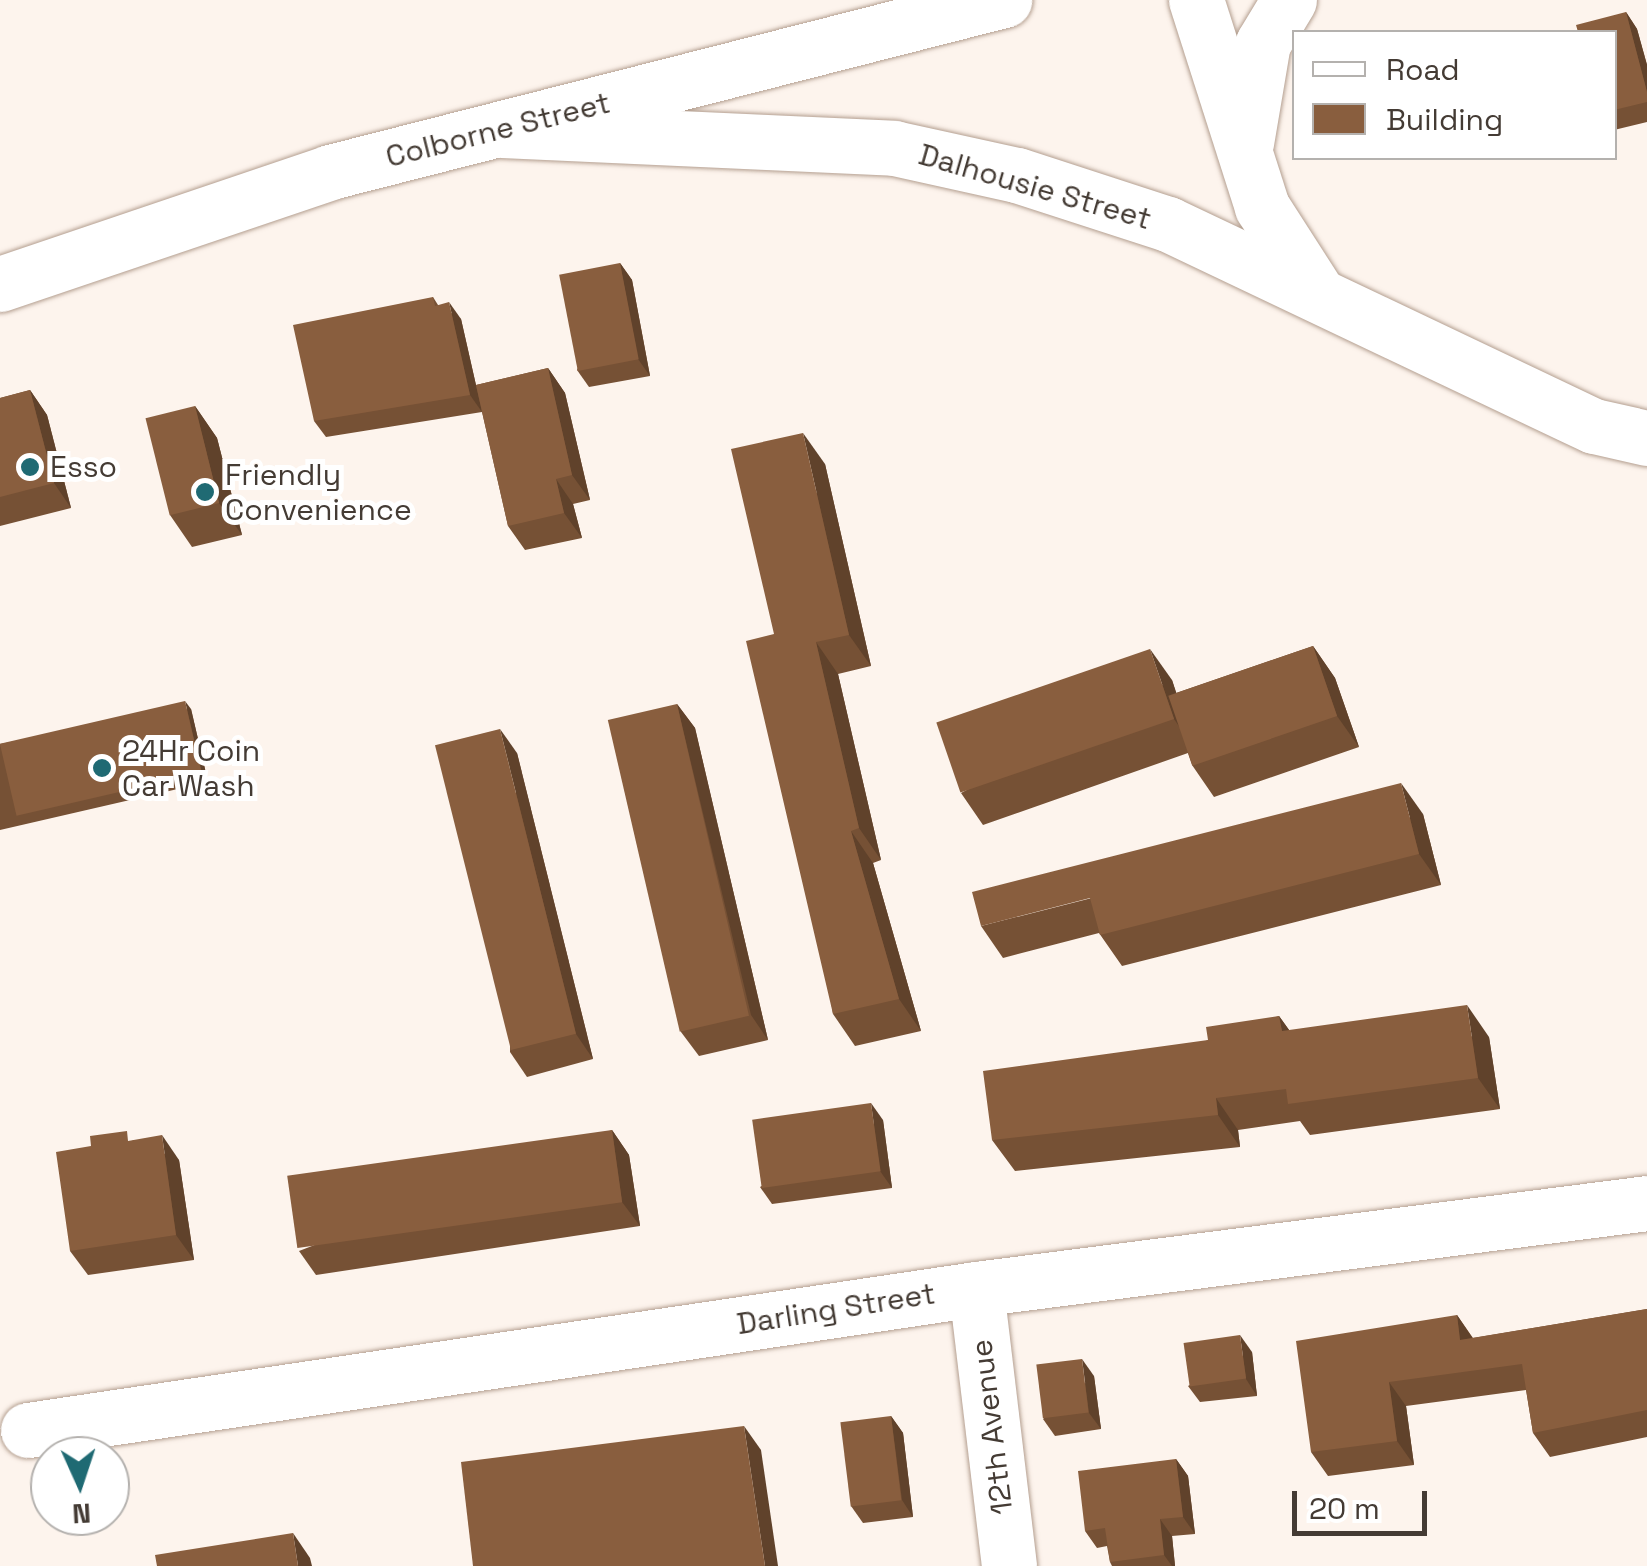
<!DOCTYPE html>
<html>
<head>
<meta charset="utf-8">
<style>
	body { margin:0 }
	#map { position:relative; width:1647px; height:1566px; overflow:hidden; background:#fdf4ed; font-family:"Space Grotesk",sans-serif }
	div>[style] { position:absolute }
	.roads { filter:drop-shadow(0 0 2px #b49f90) drop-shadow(0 0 2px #b49f90) }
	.minor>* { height:55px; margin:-27.5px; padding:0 27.5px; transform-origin:27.5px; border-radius:27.5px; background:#fff }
	.major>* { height:55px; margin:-27.5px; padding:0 27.5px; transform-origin:27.5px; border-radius:27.5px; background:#fff }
	.wall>* { inset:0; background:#765135 }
	.shaded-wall>* { inset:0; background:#60422b }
	.building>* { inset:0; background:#895e3e; transform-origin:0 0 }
	.dots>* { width:28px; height:28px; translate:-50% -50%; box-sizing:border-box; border:5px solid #fff; border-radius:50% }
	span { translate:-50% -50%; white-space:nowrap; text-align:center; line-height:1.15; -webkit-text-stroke:10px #fff; paint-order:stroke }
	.street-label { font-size:30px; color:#443b34 }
	.poi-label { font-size:30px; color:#443b34 }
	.left { translate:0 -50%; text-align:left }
	.legend { position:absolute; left:1292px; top:30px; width:325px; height:130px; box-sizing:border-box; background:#fff; border:2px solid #b4b1ae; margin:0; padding:12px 18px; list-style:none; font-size:30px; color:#443b34 }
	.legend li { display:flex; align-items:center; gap:20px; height:50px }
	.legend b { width:50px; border:2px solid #b4b1ae }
	.north { position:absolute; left:30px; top:1436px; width:100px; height:100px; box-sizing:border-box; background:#fff; border:2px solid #b4b1ae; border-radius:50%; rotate:177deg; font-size:28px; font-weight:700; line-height:40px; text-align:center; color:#443b34 }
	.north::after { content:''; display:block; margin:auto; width:35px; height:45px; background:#1f6a73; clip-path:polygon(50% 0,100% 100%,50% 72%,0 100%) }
	.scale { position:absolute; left:1292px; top:1491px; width:135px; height:45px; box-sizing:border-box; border:5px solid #443b34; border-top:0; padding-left:12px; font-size:30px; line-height:35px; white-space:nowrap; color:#443b34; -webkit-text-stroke:8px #fff; paint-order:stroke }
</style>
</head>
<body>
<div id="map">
	<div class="roads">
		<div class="minor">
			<div style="left:976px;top:1289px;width:279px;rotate:83.2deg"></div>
			<div style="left:28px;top:1430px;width:958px;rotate:-8.46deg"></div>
			<div style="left:976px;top:1289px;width:676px;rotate:-7.3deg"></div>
		</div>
		<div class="major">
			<div style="left:1196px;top:0;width:217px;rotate:72.3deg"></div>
			<div style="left:1262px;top:207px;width:96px;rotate:57.3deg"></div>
			<div style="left:502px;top:130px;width:392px;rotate:2.6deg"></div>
			<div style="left:894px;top:148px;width:126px;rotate:12.4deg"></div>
			<div style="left:1017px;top:175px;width:159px;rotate:18deg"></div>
			<div style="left:1168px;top:224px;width:471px;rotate:25.4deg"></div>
			<div style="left:1594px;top:426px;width:54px;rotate:12.8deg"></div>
			<div style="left:1246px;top:143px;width:101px;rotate:-80.4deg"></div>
			<div style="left:1263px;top:43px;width:50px;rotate:-58.8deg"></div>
			<div style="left:0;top:284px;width:348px;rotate:-18.7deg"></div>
			<div style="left:330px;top:172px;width:696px;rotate:-14.32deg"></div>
		</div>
	</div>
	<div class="wall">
		<div style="clip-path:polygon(1626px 12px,1637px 29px,1647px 65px,1647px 122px,1614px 130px,1614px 32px)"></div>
		<div style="clip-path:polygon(620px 263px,632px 280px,650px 376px,589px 387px,577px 370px)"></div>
		<div style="clip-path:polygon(433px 297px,438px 305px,461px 319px,476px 385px,548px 368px,565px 393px,590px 500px,573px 504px,582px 538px,525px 550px,508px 526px,482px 412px,326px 437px,314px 421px)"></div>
		<div style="clip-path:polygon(30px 390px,47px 415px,71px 508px,0 526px,0 398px)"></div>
		<div style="clip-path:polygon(195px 406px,217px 438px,242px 535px,192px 547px,170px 515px)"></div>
		<div style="clip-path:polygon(825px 464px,871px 666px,838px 674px,881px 860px,873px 863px,921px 1031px,855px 1046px,833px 1014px,774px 634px)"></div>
		<div style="clip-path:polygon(1313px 646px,1335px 678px,1359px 747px,1214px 797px,1192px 765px,1188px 753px,983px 825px,961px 793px,1172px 680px,1176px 693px)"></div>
		<div style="clip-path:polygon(677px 704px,695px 728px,768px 1040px,699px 1056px,681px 1032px)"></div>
		<div style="clip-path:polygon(191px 709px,208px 782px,0 830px,0 744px)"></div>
		<div style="clip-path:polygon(517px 753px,593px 1059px,527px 1077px,510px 1052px)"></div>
		<div style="clip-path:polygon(1423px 814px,1441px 885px,1122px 966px,1099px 933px,1003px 958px,981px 926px)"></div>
		<div style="clip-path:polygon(1279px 1016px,1289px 1030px,1489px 1037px,1500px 1109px,1310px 1135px,1300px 1121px,1238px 1130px,1240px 1147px,1015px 1171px,992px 1140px,1208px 1040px)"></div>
		<div style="clip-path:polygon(883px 1120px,892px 1188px,772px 1204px,760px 1187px)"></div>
		<div style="clip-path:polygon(612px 1130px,629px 1155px,640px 1226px,316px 1275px,299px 1251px)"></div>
		<div style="clip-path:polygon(133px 1140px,179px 1160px,194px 1260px,88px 1275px,70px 1251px)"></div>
		<div style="clip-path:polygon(1647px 1309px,1647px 1437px,1550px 1457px,1533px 1433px,1526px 1390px,1406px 1406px,1414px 1465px,1328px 1476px,1311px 1452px,1457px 1315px,1473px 1338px)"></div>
		<div style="clip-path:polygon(1252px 1352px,1257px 1396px,1200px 1402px,1188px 1386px)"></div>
		<div style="clip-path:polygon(1094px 1376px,1101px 1429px,1055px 1436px,1043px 1419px)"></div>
		<div style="clip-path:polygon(891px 1416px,903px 1433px,913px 1517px,863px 1523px,851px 1506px)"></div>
		<div style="clip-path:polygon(1176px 1459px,1188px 1476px,1195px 1534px,1172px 1536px,1175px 1566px,1112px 1566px,1110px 1562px,1107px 1546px,1097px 1548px,1085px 1531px)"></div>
	</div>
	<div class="shaded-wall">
		<div style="clip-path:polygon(1626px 12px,1637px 29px,1647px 65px,1647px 92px)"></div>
		<div style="clip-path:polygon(620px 263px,632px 280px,650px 376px,638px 359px)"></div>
		<div style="clip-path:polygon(449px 302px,461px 319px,482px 412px,470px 395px)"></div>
		<div style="clip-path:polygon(548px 368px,565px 393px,590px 500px,572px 475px)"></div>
		<div style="clip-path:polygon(30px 390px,47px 415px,71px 508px,54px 483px)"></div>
		<div style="clip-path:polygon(195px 406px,217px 438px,242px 535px,219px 503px)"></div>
		<div style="clip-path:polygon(803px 433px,825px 464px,871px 666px,849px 635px)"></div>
		<div style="clip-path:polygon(556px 479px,573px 504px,582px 538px,564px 513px)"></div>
		<div style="clip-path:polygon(816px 642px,838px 674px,881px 860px,859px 828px)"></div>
		<div style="clip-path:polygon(1313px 646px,1335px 678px,1359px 747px,1337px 716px)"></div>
		<div style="clip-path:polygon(1150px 649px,1172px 680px,1196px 751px,1174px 719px)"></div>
		<div style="clip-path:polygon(185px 701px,191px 709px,208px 782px,202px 773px)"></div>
		<div style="clip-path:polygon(677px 704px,695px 728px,768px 1040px,751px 1015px)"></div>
		<div style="clip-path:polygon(500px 729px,517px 753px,593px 1059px,576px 1034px)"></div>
		<div style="clip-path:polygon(1401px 783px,1423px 814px,1441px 885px,1419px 854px)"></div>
		<div style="clip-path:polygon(851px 831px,873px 863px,921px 1031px,899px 999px)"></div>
		<div style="clip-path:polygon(1467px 1005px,1489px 1037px,1500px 1109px,1478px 1078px)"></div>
		<div style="clip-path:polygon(1279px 1016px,1302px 1048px,1282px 1031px)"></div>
		<div style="clip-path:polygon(1216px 1098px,1238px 1130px,1240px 1147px,1218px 1115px)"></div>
		<div style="clip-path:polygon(871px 1103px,883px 1120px,892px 1188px,880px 1171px)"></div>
		<div style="clip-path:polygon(612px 1130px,629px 1155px,640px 1226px,622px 1202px)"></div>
		<div style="clip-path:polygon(162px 1135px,179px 1160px,194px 1260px,176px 1235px)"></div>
		<div style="clip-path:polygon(1457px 1315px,1473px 1339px,1460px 1340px)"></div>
		<div style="clip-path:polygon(1240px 1335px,1252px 1352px,1257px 1396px,1246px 1379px)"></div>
		<div style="clip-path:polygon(1082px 1359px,1094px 1376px,1101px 1429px,1089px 1413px)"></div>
		<div style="clip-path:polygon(1389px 1382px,1406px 1406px,1414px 1465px,1397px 1441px)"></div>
		<div style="clip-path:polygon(891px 1416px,903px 1433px,913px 1517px,902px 1500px)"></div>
		<div style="clip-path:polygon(744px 1426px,761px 1450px,778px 1566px,765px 1566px)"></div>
		<div style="clip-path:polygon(1176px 1459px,1188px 1476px,1195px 1534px,1183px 1517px)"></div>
		<div style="clip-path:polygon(1160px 1519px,1172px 1536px,1175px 1566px,1172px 1566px,1164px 1555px)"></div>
		<div style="clip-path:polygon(293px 1533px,310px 1558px,312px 1566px,298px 1566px)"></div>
	</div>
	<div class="building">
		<div style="clip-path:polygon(1626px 12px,1647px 92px,1647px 102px,1614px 110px,1614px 32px,1578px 32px,1576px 25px)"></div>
		<div style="left:620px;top:263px;width:98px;height:62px;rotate:79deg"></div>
		<div style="clip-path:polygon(433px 297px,435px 306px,449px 302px,470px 395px,314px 421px,293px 325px)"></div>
		<div style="clip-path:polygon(548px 368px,572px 475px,556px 479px,564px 513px,508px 526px,476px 385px)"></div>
		<div style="clip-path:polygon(30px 390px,54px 483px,0 497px,0 398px)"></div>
		<div style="left:195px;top:406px;width:100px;height:51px;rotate:76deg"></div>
		<div style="clip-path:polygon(803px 433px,849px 635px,816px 642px,859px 828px,851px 831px,899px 999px,833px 1014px,746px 641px,774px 634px,731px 449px)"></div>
		<div style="left:1313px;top:646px;width:74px;height:153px;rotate:71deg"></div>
		<div style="left:1150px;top:649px;width:74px;height:226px;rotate:71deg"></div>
		<div style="left:185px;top:701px;width:74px;height:190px;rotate:77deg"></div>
		<div style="left:677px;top:704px;width:320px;height:71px;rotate:77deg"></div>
		<div style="left:500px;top:729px;width:314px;height:67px;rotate:76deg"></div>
		<div style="clip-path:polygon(1401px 783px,1419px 854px,1100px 935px,1090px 898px,981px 926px,972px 892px)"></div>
		<div style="clip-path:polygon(1467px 1005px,1478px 1078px,1288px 1104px,1286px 1089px,1216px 1098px,1218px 1115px,992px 1140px,983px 1071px,1208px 1040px,1206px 1027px,1279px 1016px,1282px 1031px)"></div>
		<div style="left:871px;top:1103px;width:69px;height:120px;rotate:82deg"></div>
		<div style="left:612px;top:1130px;width:73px;height:328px;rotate:82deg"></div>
		<div style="clip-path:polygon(127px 1131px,128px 1141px,162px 1135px,176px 1235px,70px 1251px,56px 1152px,91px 1146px,90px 1136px)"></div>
		<div style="clip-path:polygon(1647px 1309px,1647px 1410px,1533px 1433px,1522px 1364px,1389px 1382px,1397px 1441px,1311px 1452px,1296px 1341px,1457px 1315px,1460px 1340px)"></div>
		<div style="left:1240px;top:1335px;width:44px;height:57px;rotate:82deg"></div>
		<div style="left:1082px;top:1359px;width:54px;height:46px;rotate:83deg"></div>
		<div style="left:891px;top:1416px;width:85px;height:51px;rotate:83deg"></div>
		<div style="clip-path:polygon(744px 1426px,765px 1566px,473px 1566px,461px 1462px)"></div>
		<div style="clip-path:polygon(1176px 1459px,1183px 1517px,1160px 1519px,1164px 1555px,1110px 1562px,1105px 1528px,1085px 1531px,1078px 1471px)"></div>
		<div style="clip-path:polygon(293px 1533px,298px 1566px,157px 1566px,155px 1555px)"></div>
	</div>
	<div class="dots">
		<div style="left:30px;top:467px;background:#1f6a73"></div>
		<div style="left:205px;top:492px;background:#1f6a73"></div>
		<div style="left:102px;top:768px;background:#1f6a73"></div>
	</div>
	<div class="street-label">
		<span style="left:498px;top:130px;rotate:-14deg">Colborne Street</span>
		<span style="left:1035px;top:187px;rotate:16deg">Dalhousie Street</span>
		<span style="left:836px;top:1309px;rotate:-9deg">Darling Street</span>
		<span style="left:992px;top:1427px;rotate:-97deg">12th Avenue</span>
	</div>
	<div class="poi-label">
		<span class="left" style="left:50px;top:467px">Esso</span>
		<span class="left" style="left:225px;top:492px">Friendly<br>Convenience</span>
		<span class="left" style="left:122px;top:768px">24Hr Coin<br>Car Wash</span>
	</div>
	<ul class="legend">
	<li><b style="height:12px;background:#fff"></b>Road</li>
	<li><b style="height:28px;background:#895e3e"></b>Building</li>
	</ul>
	<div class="north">N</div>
	<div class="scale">20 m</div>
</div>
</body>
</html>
